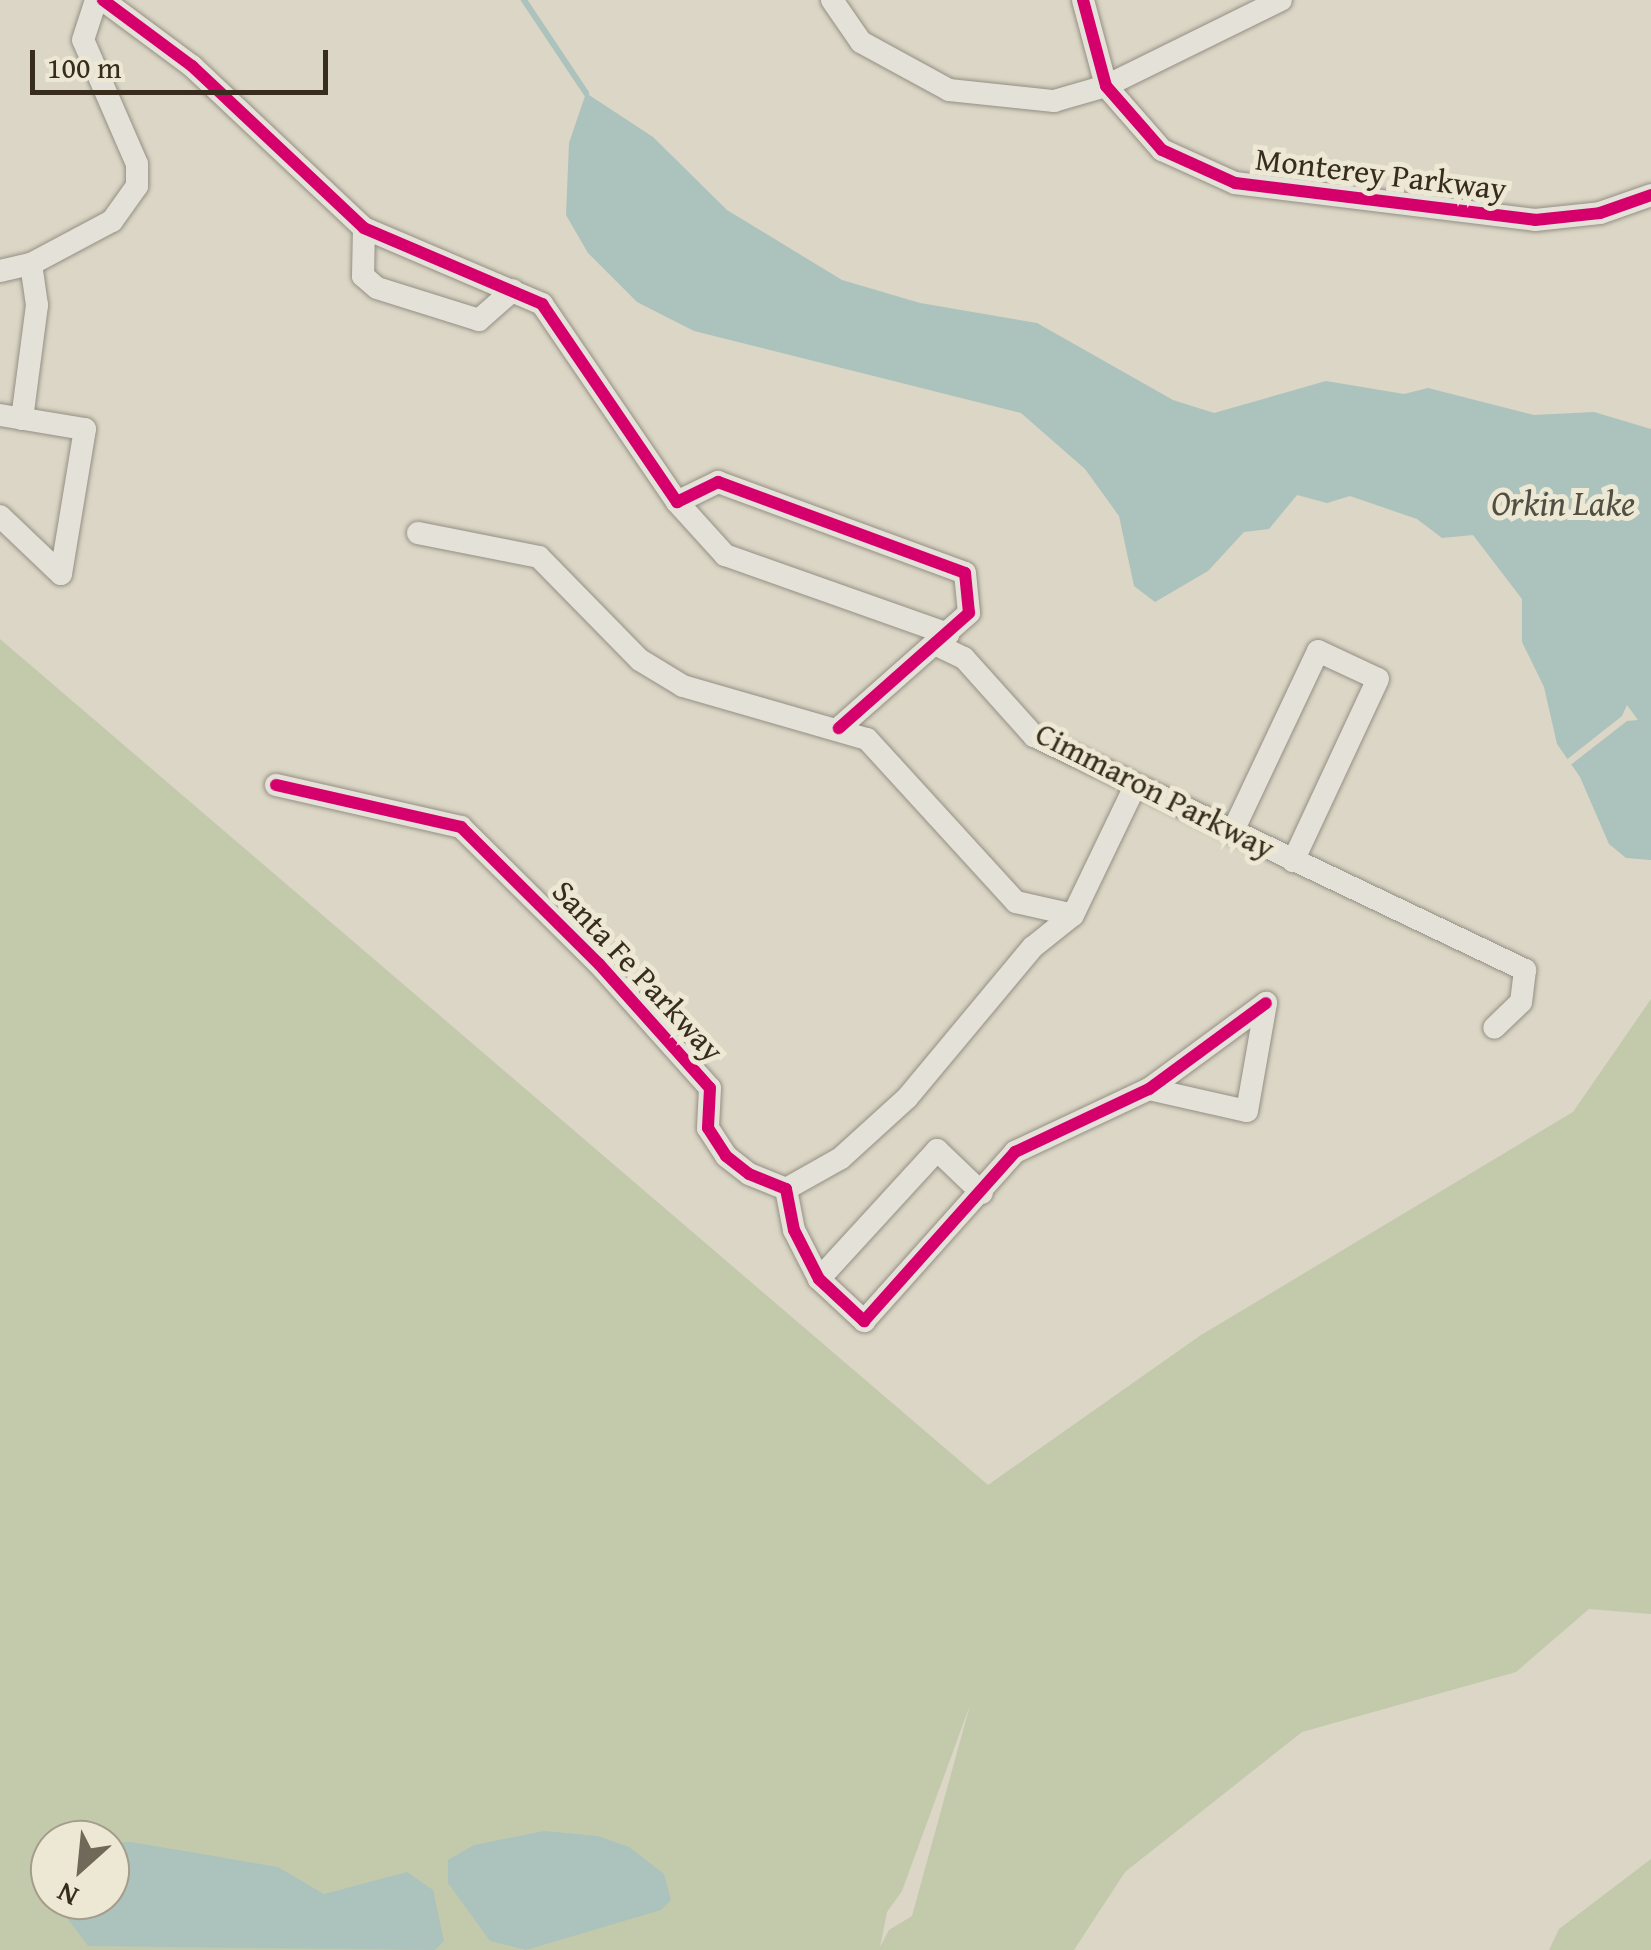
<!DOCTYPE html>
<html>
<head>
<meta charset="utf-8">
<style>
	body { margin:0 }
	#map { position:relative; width:1651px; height:1950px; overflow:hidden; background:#dbd6c5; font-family:"Gentium Book Plus",serif }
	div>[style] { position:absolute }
	.green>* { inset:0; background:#c2caab }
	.water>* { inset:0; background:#acc2bd }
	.pier>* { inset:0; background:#dbd6c5 }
	.stream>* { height:6px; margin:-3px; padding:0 3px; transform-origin:3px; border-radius:3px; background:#acc2bd }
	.roads { filter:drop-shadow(0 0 2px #948f84) drop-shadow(0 0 2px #948f84) }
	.minor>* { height:22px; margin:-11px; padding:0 11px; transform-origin:11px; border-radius:11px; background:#e4e1d9 }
	.cycleway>* { height:12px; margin:-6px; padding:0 6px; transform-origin:6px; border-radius:6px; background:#d6006c }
	span { translate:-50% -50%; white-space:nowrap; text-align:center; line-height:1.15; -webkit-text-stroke:10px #ede8d4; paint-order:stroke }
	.street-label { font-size:32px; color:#372c1d }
	.water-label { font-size:35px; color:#4f4f44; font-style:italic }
	.north { position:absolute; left:30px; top:1820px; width:100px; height:100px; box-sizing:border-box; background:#ede8d4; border:2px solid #a49d8b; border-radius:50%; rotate:207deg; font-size:28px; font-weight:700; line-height:40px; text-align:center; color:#372c1d }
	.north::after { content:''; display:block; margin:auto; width:35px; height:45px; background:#706858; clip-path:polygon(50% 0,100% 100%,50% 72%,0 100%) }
	.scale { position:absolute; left:30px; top:50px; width:298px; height:45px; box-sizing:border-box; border:5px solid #372c1d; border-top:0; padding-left:12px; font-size:30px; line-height:35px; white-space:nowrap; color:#372c1d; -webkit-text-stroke:8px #ede8d4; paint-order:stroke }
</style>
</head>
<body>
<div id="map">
	<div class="green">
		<div style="clip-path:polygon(evenodd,0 639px,988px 1485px,1201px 1335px,1573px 1112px,1651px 999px,1651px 1614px,1589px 1609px,1516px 1672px,1302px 1732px,1125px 1872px,1074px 1950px,0 1950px,0 639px,970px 1705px,912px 1916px,889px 1930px,880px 1947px,887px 1912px,902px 1891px,970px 1705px,0 639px,50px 1840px,110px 1840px,110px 1900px,50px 1900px,50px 1840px)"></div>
		<div style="clip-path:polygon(1651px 1859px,1651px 1950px,1549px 1950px,1559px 1929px)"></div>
	</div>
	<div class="water">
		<div style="clip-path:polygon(586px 93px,653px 137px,727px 210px,842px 280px,920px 303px,1037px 323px,1173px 400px,1214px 413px,1326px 381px,1404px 394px,1428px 388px,1534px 415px,1594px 412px,1651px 429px,1651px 860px,1626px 858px,1609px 844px,1580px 777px,1557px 744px,1544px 687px,1522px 642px,1522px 599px,1473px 535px,1442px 538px,1417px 519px,1350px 496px,1327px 503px,1297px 495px,1269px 529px,1244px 532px,1208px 571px,1155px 602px,1134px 586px,1119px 516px,1085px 469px,1021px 413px,694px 331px,637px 302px,588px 253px,566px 215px,569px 143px)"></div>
		<div style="clip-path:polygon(544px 1831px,598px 1836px,629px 1847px,664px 1874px,671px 1900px,661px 1910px,526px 1950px,490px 1941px,448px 1883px,448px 1860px,474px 1845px)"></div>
		<div style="clip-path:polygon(131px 1842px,278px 1867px,324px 1894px,407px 1872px,433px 1890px,444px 1941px,435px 1950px,88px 1946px,67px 1918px,68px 1900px,110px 1900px,110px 1843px)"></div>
	</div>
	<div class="pier">
		<div style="clip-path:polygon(1627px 705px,1638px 720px,1627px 721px,1568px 767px,1565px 761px,1622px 716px)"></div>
	</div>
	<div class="stream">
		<div style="left:524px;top:0;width:112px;rotate:56.3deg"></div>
	</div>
	<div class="roads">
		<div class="minor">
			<div style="left:103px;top:0;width:111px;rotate:36.6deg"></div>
			<div style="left:192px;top:66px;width:236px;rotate:43.3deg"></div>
			<div style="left:364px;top:228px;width:194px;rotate:23.1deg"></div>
			<div style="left:542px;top:304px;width:240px;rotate:55.7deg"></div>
			<div style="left:677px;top:502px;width:46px;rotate:-26deg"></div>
			<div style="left:718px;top:482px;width:263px;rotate:20.2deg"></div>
			<div style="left:965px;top:573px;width:40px;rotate:84.3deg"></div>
			<div style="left:969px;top:613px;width:174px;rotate:138.5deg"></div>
			<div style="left:832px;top:0;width:51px;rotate:55.4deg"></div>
			<div style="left:861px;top:42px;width:100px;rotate:28.6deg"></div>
			<div style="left:949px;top:90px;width:106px;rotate:6deg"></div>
			<div style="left:1054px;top:101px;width:54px;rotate:-16.1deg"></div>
			<div style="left:1106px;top:86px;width:195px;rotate:-26.2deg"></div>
			<div style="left:1083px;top:0;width:89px;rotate:75deg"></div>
			<div style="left:1106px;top:86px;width:85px;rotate:48.8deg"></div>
			<div style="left:1162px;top:150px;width:80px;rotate:24.3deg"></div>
			<div style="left:1235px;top:183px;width:302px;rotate:7deg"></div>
			<div style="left:1535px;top:220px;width:65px;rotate:-6.1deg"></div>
			<div style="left:1600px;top:213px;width:54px;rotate:-19.4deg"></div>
			<div style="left:364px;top:228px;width:48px;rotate:91.2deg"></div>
			<div style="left:363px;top:276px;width:18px;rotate:41deg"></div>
			<div style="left:377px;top:288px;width:107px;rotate:17.4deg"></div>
			<div style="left:479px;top:320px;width:45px;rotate:-41.4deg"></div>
			<div style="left:0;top:271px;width:32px;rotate:-13deg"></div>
			<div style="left:31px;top:264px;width:92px;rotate:-28deg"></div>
			<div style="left:112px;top:221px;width:43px;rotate:-54.5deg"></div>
			<div style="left:137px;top:186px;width:22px;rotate:-90deg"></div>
			<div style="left:137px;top:164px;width:135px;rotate:-113.5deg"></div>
			<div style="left:83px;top:40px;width:42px;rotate:-72deg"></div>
			<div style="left:0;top:415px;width:86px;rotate:9.4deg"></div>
			<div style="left:85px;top:429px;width:147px;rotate:99.4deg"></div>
			<div style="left:22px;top:419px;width:115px;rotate:-82.5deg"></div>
			<div style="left:37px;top:305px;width:41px;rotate:-98.3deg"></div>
			<div style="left:677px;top:502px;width:72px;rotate:47.8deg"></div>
			<div style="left:725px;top:555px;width:237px;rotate:19.5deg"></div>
			<div style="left:0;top:516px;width:84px;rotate:43.6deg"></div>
			<div style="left:418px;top:533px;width:123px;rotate:11.2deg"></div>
			<div style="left:539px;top:557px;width:144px;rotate:45.6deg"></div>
			<div style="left:640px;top:660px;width:50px;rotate:31.2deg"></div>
			<div style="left:683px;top:686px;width:191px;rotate:16.1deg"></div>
			<div style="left:867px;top:739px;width:221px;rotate:47.6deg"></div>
			<div style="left:1016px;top:902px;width:58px;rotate:12.8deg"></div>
			<div style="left:937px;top:645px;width:30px;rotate:26deg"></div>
			<div style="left:964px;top:658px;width:105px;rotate:48.1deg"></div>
			<div style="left:1034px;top:736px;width:544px;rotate:25.48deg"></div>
			<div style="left:1525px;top:970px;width:32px;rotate:97deg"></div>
			<div style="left:1521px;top:1002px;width:37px;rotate:136deg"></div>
			<div style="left:276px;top:785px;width:190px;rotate:12.8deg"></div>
			<div style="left:461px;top:827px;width:194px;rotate:44.8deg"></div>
			<div style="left:599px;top:964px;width:166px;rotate:48.2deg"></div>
			<div style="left:710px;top:1088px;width:40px;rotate:92.9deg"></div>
			<div style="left:708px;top:1128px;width:33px;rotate:57deg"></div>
			<div style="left:726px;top:1156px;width:29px;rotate:38deg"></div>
			<div style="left:749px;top:1174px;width:40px;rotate:22deg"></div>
			<div style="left:786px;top:1189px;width:42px;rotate:79deg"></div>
			<div style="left:794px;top:1230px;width:55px;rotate:63deg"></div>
			<div style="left:819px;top:1279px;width:62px;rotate:43deg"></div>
			<div style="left:864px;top:1321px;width:227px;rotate:-48.2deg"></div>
			<div style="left:1015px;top:1152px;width:148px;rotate:-25.2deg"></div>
			<div style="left:1149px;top:1089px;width:145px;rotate:-36.3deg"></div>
			<div style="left:1232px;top:833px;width:201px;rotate:-64.7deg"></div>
			<div style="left:1318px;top:651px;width:66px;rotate:25deg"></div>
			<div style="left:1378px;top:679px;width:201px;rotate:115deg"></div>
			<div style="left:1149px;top:1089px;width:100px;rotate:12.7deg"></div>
			<div style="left:1247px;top:1111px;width:110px;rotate:-80deg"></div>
			<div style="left:786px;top:1189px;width:63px;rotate:-29.4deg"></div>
			<div style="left:841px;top:1158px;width:89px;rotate:-42.3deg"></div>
			<div style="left:907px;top:1098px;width:197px;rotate:-50.2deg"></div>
			<div style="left:1033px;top:947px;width:51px;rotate:-38.7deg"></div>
			<div style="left:1073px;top:915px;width:141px;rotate:-64.3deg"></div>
			<div style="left:819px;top:1279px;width:175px;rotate:-47.5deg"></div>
			<div style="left:937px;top:1150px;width:62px;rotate:43.7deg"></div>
		</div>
	</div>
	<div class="cycleway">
		<div style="left:103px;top:0;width:111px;rotate:36.6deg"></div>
		<div style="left:192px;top:66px;width:236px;rotate:43.3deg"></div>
		<div style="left:364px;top:228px;width:194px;rotate:23.1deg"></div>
		<div style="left:542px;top:304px;width:240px;rotate:55.7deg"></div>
		<div style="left:677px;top:502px;width:46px;rotate:-26deg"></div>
		<div style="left:718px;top:482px;width:263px;rotate:20.2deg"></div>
		<div style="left:965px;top:573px;width:40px;rotate:84.3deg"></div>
		<div style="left:969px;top:613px;width:174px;rotate:138.5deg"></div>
		<div style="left:1083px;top:0;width:89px;rotate:75deg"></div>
		<div style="left:1106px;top:86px;width:85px;rotate:48.8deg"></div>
		<div style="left:1162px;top:150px;width:80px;rotate:24.3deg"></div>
		<div style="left:1235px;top:183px;width:302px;rotate:7deg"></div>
		<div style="left:1535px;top:220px;width:65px;rotate:-6.1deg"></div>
		<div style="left:1600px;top:213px;width:54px;rotate:-19.4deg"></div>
		<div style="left:276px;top:785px;width:190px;rotate:12.8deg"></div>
		<div style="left:461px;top:827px;width:194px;rotate:44.8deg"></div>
		<div style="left:599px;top:964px;width:166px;rotate:48.2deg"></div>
		<div style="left:710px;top:1088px;width:40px;rotate:92.9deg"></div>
		<div style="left:708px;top:1128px;width:33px;rotate:57deg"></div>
		<div style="left:726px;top:1156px;width:29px;rotate:38deg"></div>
		<div style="left:749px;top:1174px;width:40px;rotate:22deg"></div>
		<div style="left:786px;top:1189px;width:42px;rotate:79deg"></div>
		<div style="left:794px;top:1230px;width:55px;rotate:63deg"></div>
		<div style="left:819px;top:1279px;width:62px;rotate:43deg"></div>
		<div style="left:864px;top:1321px;width:227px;rotate:-48.2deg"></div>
		<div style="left:1015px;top:1152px;width:148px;rotate:-25.2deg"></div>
		<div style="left:1149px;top:1089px;width:145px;rotate:-36.3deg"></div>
	</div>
	<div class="street-label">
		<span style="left:1381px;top:174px;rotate:7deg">Monterey Parkway</span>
		<span style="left:1155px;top:791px;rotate:27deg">Cimmaron Parkway</span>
		<span style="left:638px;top:971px;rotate:47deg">Santa Fe Parkway</span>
	</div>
	<div class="water-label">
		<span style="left:1563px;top:503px">Orkin Lake</span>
	</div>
	<div class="north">N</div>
	<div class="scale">100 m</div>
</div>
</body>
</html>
